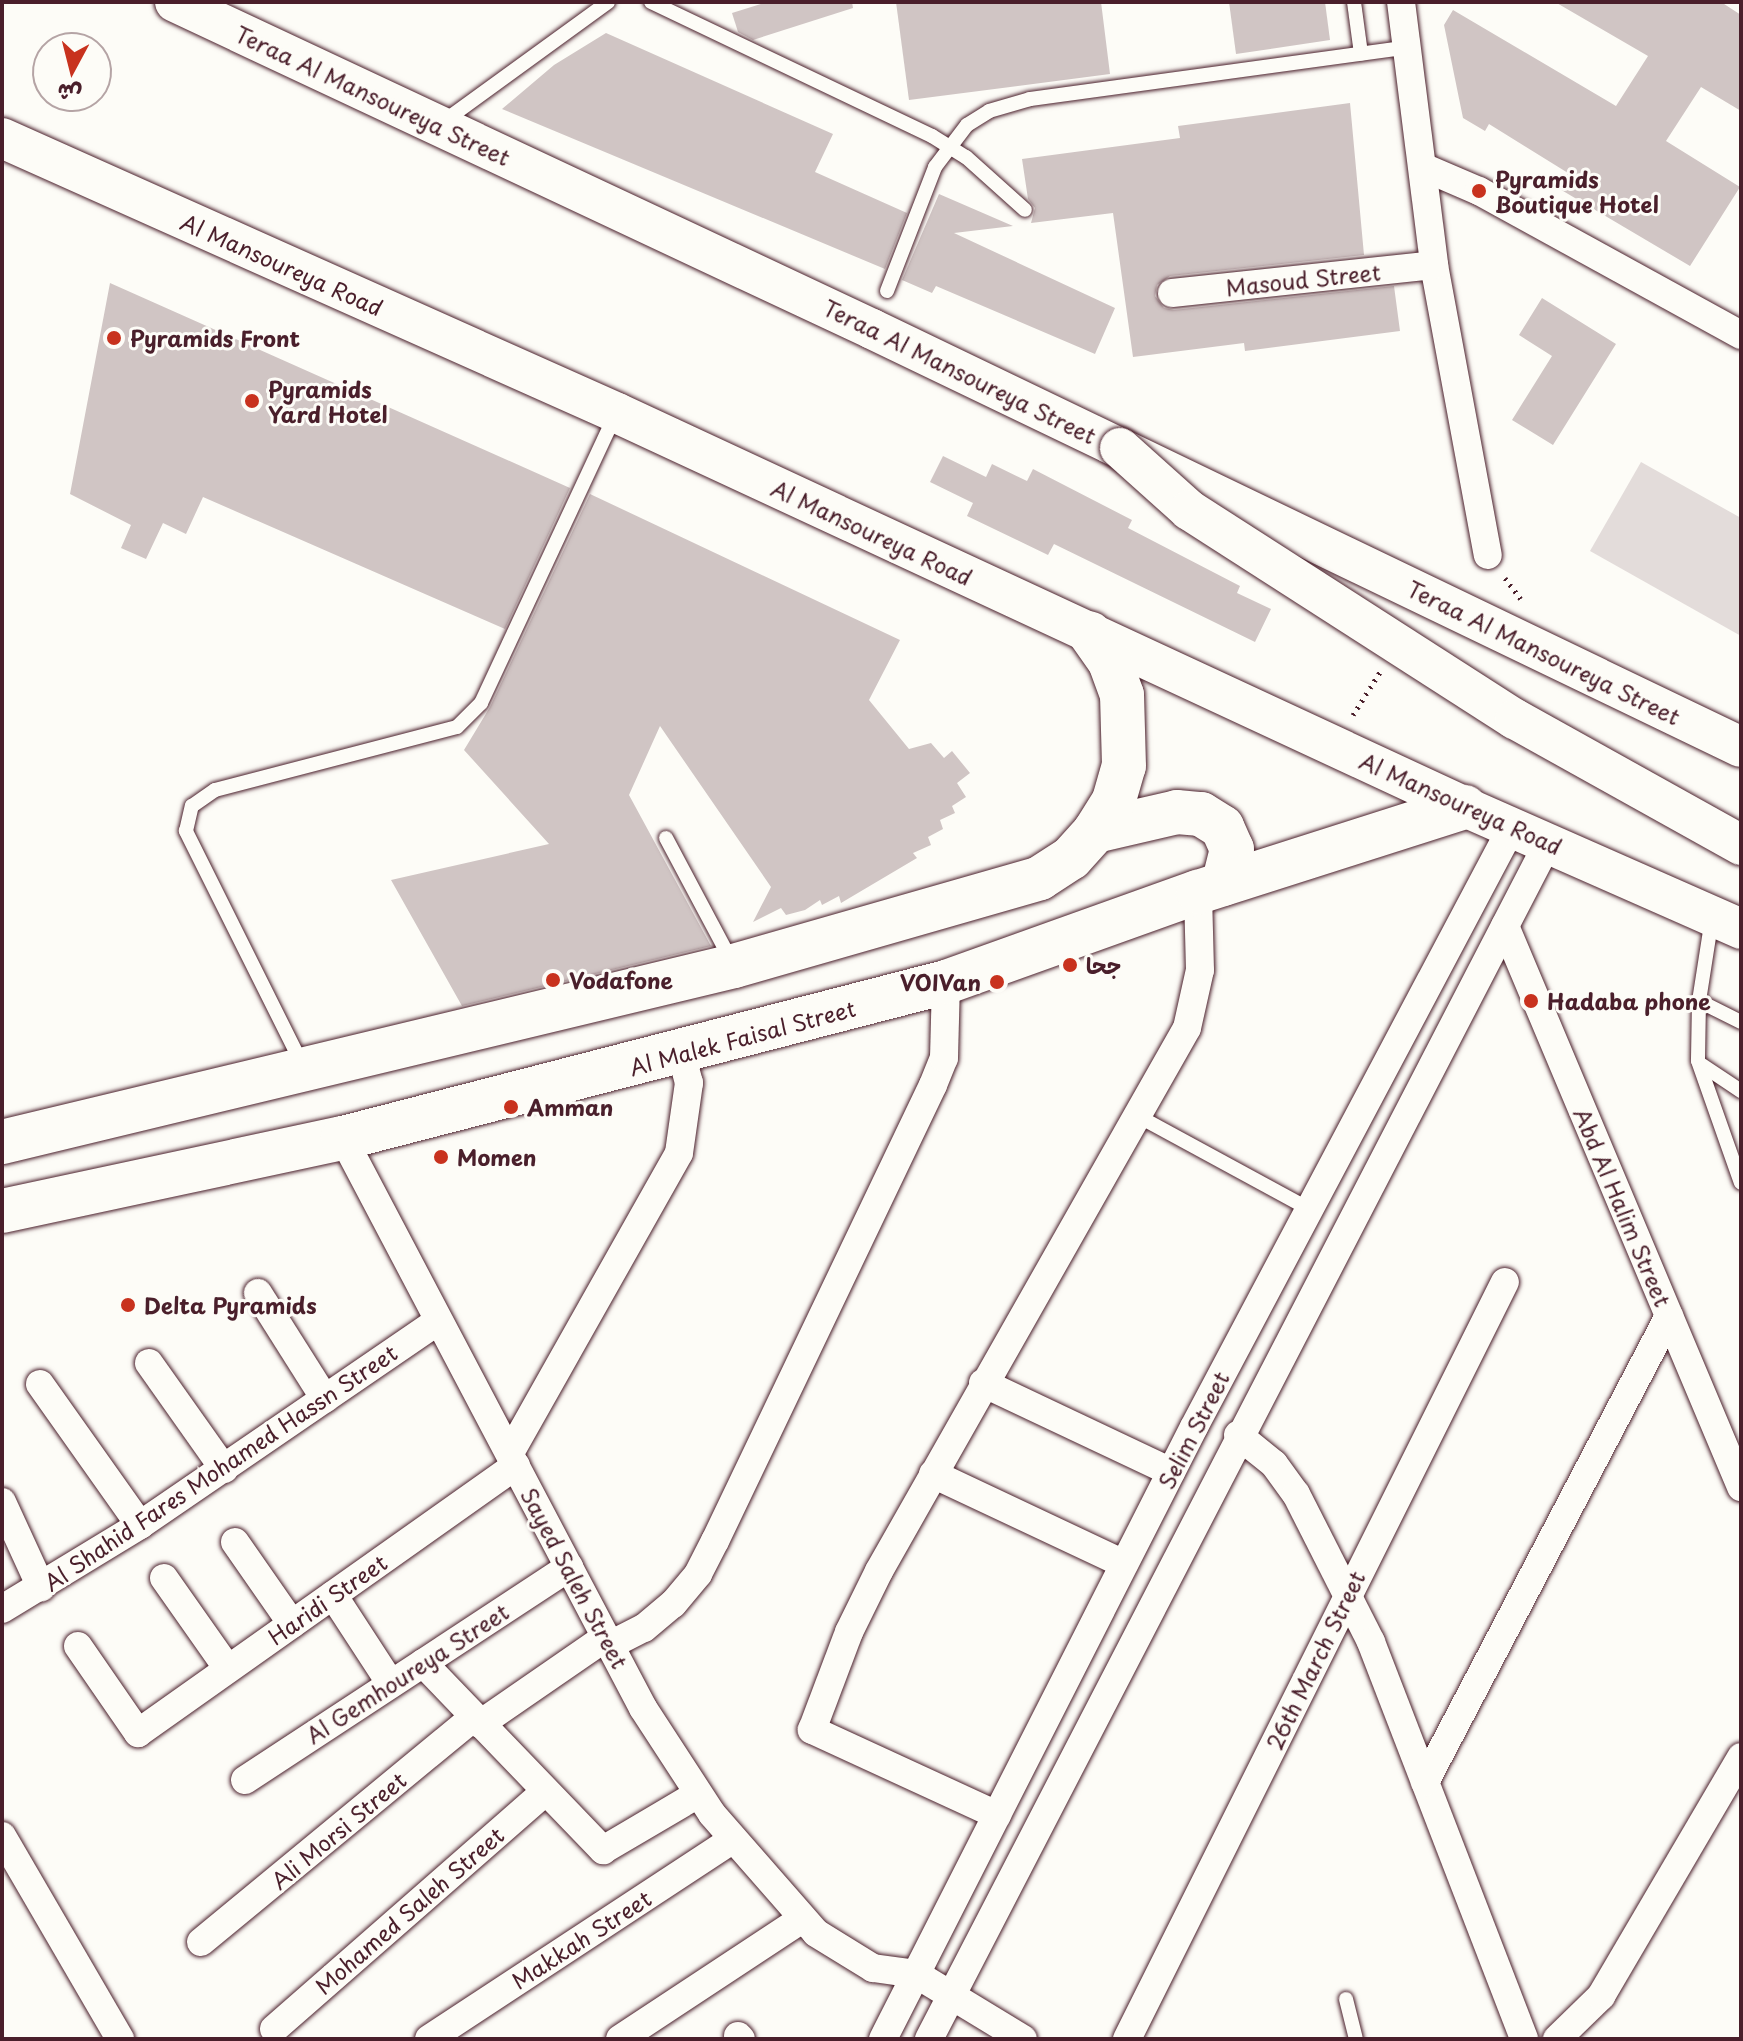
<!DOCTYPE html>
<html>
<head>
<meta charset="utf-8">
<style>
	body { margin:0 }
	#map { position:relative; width:1743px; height:2041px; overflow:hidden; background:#fdfcf7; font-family:"Playpen Sans","Playpen Sans Arabic",sans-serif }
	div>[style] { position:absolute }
	.green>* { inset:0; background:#e3dcda }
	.building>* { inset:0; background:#d0c5c4 }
	.path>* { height:5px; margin-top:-2.5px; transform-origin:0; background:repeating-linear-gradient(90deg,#4a1f2b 0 2px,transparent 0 8px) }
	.roads { filter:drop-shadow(0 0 2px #4a1f2b) drop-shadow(0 0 2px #4a1f2b) }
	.service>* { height:14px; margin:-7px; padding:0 7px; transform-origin:7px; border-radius:7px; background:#fdfcf7 }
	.minor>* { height:28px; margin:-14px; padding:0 14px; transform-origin:14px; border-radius:14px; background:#fdfcf7 }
	.secondary>* { height:40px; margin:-20px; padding:0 20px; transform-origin:20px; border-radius:20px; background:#fdfcf7 }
	.primary>* { height:44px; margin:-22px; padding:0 22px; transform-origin:22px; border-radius:22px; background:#fdfcf7 }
	.bridges { filter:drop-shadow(0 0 2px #4a1f2b) drop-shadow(0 0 2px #4a1f2b) }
	.secondary-bridge>* { height:40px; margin:-20px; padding:0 20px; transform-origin:20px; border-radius:20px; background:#fdfcf7 }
	.dots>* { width:22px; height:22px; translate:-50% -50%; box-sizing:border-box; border:4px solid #fdfcf7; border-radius:50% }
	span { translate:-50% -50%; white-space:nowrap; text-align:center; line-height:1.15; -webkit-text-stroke:6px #fdfcf7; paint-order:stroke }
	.street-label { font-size:22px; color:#4a1f2b }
	.poi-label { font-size:22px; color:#4a1f2b; font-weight:700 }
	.left { translate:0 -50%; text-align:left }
	.right { translate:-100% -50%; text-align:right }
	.frame { position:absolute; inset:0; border:4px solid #4a1f2b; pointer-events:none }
	.north { position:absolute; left:32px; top:32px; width:80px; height:80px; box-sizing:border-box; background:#fdfcf7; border:2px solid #b5a4a5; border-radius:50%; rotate:187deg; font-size:22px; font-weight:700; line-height:32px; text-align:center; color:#4a1f2b }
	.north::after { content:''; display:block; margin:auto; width:28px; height:36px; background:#c8321e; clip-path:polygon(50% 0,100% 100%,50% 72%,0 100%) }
</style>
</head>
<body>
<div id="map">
	<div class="green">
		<div style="clip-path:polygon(1641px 462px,1741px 518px,1741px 636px,1590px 551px)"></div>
	</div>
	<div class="building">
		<div style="clip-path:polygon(767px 2px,852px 2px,853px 8px,753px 40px,738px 32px,732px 13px)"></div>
		<div style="clip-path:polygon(896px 2px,1101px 2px,1110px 74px,909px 100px)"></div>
		<div style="clip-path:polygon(1229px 2px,1325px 2px,1330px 40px,1236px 54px)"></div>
		<div style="clip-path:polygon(1555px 2px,1721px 2px,1741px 15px,1741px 111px,1701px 87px,1666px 141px,1740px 187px,1690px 266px,1558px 188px,1568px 173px,1489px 124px,1485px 131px,1463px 118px,1444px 25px,1453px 10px,1616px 106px,1648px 56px)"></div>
		<div style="clip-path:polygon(606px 33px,833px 134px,815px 172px,907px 213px,885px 269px,502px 109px,554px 65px)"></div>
		<div style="clip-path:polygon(1350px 103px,1364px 255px,1170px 276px,1157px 285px,1155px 296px,1164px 308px,1174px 310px,1394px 286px,1400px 331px,1245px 351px,1244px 343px,1133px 357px,1113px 213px,1031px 223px,1035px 208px,1028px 199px,1022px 159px,1180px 138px,1178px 126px)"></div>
		<div style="clip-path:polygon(939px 194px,1013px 226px,954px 233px,1115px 308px,1095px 354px,936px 286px,932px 293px,902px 280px)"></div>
		<div style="clip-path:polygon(110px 283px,570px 488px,505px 629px,203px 497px,186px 534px,163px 523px,146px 559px,121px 548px,131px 525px,70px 494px)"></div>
		<div style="clip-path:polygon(1542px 298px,1616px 344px,1553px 445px,1512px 420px,1552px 356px,1519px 335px)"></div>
		<div style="clip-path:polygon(943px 456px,986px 477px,992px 464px,1027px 481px,1033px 469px,1132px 520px,1128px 528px,1240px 586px,1237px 593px,1271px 609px,1255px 642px,1054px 544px,1048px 555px,967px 516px,973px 503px,930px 482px)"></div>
		<div style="clip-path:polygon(590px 494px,900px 640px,869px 700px,909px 749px,931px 743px,944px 758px,952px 751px,970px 773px,957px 783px,966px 797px,952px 806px,955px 813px,940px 820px,943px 829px,928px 837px,931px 845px,913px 853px,917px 858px,841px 903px,839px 896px,822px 905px,820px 900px,805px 910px,786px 915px,781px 908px,753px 922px,771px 887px,660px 726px,629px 795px,711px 946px,462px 1006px,391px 880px,549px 844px,464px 750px,490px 707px)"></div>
	</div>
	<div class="path">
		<div style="left:1505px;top:578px;width:26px;rotate:53deg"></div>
		<div style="left:1353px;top:715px;width:51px;rotate:-57.9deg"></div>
	</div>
	<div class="roads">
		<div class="service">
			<div style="left:651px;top:2px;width:311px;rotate:25.5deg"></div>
			<div style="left:932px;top:136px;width:40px;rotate:32deg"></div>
			<div style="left:966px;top:157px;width:79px;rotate:41.9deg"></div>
			<div style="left:1354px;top:2px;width:52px;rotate:82.3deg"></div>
			<div style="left:443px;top:122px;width:204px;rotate:-36deg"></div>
			<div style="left:887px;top:291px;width:133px;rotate:-68.8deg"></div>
			<div style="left:935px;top:167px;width:53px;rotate:-52.7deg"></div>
			<div style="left:967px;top:125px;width:26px;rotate:-32deg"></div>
			<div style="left:989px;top:111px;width:43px;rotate:-16.3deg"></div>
			<div style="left:1030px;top:99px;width:382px;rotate:-7.8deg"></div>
			<div style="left:666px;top:838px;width:140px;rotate:62deg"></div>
			<div style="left:1712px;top:918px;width:84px;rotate:98.9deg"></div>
			<div style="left:1699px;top:1001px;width:47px;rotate:26.6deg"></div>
			<div style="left:1699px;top:1001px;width:60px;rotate:91deg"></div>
			<div style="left:1698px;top:1061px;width:129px;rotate:70.6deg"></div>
			<div style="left:1702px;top:1065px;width:47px;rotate:33.7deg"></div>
			<div style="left:303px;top:1066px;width:263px;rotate:-116.5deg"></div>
			<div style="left:186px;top:831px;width:26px;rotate:-77deg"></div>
			<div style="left:192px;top:806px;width:28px;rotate:-35deg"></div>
			<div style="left:215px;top:790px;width:250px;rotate:-14.6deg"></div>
			<div style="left:457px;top:727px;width:34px;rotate:-45deg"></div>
			<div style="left:481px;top:703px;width:319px;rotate:-65deg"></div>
			<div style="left:1136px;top:1115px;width:197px;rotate:28.5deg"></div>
			<div style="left:1346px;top:1999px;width:41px;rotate:76deg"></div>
		</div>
		<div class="minor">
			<div style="left:1401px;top:2px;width:265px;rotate:82.8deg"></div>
			<div style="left:1434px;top:265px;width:295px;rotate:79.5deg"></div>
			<div style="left:1423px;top:167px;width:61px;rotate:23.2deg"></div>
			<div style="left:1479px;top:191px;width:299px;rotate:28.8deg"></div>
			<div style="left:1172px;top:293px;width:263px;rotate:-6.1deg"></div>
			<div style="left:1505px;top:926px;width:609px;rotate:67.18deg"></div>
			<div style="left:343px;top:1138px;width:644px;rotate:62.24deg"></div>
			<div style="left:643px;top:1708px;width:126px;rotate:56.9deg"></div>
			<div style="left:712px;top:1814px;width:158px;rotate:48.8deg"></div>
			<div style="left:816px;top:1933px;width:67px;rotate:31.6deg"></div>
			<div style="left:873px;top:1968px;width:43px;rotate:7.9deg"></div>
			<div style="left:916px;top:1974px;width:125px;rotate:31.3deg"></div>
			<div style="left:258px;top:1293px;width:125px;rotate:57.7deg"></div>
			<div style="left:149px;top:1363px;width:130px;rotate:54.7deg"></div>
			<div style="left:983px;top:1383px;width:208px;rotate:25.3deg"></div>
			<div style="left:40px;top:1384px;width:173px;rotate:54.7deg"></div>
			<div style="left:1238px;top:1435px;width:46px;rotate:38.9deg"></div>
			<div style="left:1274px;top:1464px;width:37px;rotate:54deg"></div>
			<div style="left:1296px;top:1494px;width:166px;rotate:63.1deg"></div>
			<div style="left:1371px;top:1642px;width:425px;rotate:68.9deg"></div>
			<div style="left:510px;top:1453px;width:344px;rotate:-60.6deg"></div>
			<div style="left:679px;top:1153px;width:71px;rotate:-81.9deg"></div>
			<div style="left:689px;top:1083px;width:30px;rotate:-105deg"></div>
			<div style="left:933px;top:1474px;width:211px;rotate:25.2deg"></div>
			<div style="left:2px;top:1502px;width:94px;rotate:65.4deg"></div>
			<div style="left:235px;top:1542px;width:100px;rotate:55.2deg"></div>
			<div style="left:164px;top:1578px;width:111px;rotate:54.9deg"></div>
			<div style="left:333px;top:1595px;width:106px;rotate:56.9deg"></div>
			<div style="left:2px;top:1609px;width:162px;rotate:-31.3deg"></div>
			<div style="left:140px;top:1525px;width:359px;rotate:-34.4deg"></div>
			<div style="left:610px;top:1645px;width:38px;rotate:-27deg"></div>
			<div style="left:644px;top:1628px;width:38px;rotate:-40deg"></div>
			<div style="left:673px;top:1604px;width:39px;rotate:-50deg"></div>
			<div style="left:698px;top:1574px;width:37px;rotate:-63deg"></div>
			<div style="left:715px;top:1541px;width:505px;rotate:-64.45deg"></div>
			<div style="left:933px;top:1085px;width:29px;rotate:-68deg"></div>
			<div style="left:944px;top:1058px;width:76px;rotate:-88.5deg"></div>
			<div style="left:78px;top:1646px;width:106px;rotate:55.4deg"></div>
			<div style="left:138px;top:1733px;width:463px;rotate:-35.3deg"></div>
			<div style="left:423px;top:1663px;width:260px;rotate:46.1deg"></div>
			<div style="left:603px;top:1850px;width:110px;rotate:-30.5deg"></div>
			<div style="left:480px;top:1724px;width:153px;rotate:-34.6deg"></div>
			<div style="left:245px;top:1780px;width:388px;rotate:-33.3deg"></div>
			<div style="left:1425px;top:1782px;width:526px;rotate:-62.36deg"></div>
			<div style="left:997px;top:1815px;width:204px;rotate:-155.3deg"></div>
			<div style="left:812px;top:1730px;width:105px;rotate:-69.3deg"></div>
			<div style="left:849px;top:1632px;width:68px;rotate:-63.8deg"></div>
			<div style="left:879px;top:1571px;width:624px;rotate:-60.44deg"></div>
			<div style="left:1187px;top:1028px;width:59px;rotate:-77.4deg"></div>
			<div style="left:1200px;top:970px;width:78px;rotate:-91.5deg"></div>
			<div style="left:2px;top:1836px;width:235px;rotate:59.8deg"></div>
			<div style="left:201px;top:1942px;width:354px;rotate:-39.5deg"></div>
			<div style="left:274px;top:2029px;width:360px;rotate:-41.2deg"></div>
			<div style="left:738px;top:2036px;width:4px;rotate:45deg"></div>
			<div style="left:429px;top:2039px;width:364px;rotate:-33.3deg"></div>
			<div style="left:620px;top:2039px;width:218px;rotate:-33.4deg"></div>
			<div style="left:883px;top:2039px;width:686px;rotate:-63.06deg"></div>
			<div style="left:1194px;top:1427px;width:679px;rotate:-62.08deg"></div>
			<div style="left:929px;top:2039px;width:1347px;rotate:-62.64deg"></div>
			<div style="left:1127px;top:2039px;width:846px;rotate:-63.47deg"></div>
			<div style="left:1557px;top:2039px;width:62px;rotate:-44.3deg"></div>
			<div style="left:1601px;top:1996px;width:277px;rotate:-59.6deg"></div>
		</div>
		<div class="secondary">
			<div style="left:175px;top:2px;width:770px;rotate:25.13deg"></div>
			<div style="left:872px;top:329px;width:964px;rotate:25.69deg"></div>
			<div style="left:2px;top:138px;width:674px;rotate:24.09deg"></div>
			<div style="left:617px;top:413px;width:935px;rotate:24.92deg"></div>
			<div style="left:1465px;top:807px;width:302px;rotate:23.8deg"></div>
		</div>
		<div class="primary">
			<div style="left:1095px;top:831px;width:84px;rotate:-13deg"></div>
			<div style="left:1177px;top:812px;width:24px;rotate:5deg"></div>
			<div style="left:1201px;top:814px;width:25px;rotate:32deg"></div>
			<div style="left:1222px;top:827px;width:24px;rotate:66deg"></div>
			<div style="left:1232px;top:849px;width:36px;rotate:104deg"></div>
			<div style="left:2px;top:1142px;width:753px;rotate:-13.52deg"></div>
			<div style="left:734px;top:966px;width:318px;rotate:-16deg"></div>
			<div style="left:1040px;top:878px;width:37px;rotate:-33deg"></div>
			<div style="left:1071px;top:858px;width:36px;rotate:-48deg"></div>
			<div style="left:1095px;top:831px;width:36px;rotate:-58deg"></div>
			<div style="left:1114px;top:800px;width:35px;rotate:-74deg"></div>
			<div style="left:1124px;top:766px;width:71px;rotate:-91.6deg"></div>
			<div style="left:1122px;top:695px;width:35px;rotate:-110deg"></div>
			<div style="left:1110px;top:662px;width:35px;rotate:-125deg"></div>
			<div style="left:2px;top:1211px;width:349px;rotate:-12.1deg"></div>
			<div style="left:343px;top:1138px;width:623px;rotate:-14.5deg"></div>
			<div style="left:946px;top:982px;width:268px;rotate:-19.7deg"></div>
			<div style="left:1198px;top:892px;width:280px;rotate:-17.7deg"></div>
		</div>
	</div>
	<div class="bridges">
		<div class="secondary-bridge">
			<div style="left:1120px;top:448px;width:93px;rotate:41.9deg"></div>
			<div style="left:1189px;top:510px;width:387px;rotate:32.7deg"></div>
			<div style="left:1515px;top:719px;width:259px;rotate:29.1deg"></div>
		</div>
	</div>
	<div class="dots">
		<div style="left:1479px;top:191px;background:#c8321e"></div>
		<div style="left:114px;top:338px;background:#c8321e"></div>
		<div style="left:252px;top:401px;background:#c8321e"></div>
		<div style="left:1070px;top:965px;background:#c8321e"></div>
		<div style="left:553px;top:980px;background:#c8321e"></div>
		<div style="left:997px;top:982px;background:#c8321e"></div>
		<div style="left:1531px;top:1001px;background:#c8321e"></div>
		<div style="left:511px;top:1107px;background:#c8321e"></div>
		<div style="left:441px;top:1157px;background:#c8321e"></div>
		<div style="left:128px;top:1305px;background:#c8321e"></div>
	</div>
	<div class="street-label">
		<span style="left:373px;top:95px;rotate:25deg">Teraa Al Mansoureya Street</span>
		<span style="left:282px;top:264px;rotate:24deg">Al Mansoureya Road</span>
		<span style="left:1303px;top:279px;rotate:-6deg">Masoud Street</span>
		<span style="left:960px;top:371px;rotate:26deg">Teraa Al Mansoureya Street</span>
		<span style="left:872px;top:532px;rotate:25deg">Al Mansoureya Road</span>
		<span style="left:1544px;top:652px;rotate:26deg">Teraa Al Mansoureya Street</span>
		<span style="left:1461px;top:803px;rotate:24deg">Al Mansoureya Road</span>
		<span style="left:742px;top:1037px;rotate:-15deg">Al Malek Faisal Street</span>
		<span style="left:1623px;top:1207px;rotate:67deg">Abd Al Halim Street</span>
		<span style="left:1193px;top:1430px;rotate:-63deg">Selim Street</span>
		<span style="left:220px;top:1467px;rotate:-34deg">Al Shahid Fares Mohamed Hassn Street</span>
		<span style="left:575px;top:1578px;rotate:62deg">Sayed Saleh Street</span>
		<span style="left:327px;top:1599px;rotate:-35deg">Haridi Street</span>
		<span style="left:1315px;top:1660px;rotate:-64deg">26th March Street</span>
		<span style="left:407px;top:1673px;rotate:-33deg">Al Gemhoureya Street</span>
		<span style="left:338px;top:1830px;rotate:-40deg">Ali Morsi Street</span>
		<span style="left:409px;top:1910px;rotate:-41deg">Mohamed Saleh Street</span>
		<span style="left:581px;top:1939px;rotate:-33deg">Makkah Street</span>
	</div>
	<div class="poi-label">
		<span class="left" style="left:1495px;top:191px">Pyramids<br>Boutique Hotel</span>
		<span class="left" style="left:130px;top:338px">Pyramids Front</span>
		<span class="left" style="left:268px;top:401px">Pyramids<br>Yard Hotel</span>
		<span class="left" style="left:1086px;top:965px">جحا</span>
		<span class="left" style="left:569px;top:980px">Vodafone</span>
		<span class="right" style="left:981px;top:982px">VOIVan</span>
		<span class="left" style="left:1547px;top:1001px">Hadaba phone</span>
		<span class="left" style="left:527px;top:1107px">Amman</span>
		<span class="left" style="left:457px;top:1157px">Momen</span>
		<span class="left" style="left:144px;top:1305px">Delta Pyramids</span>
	</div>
	<div class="frame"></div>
	<div class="north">ش</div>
</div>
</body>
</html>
